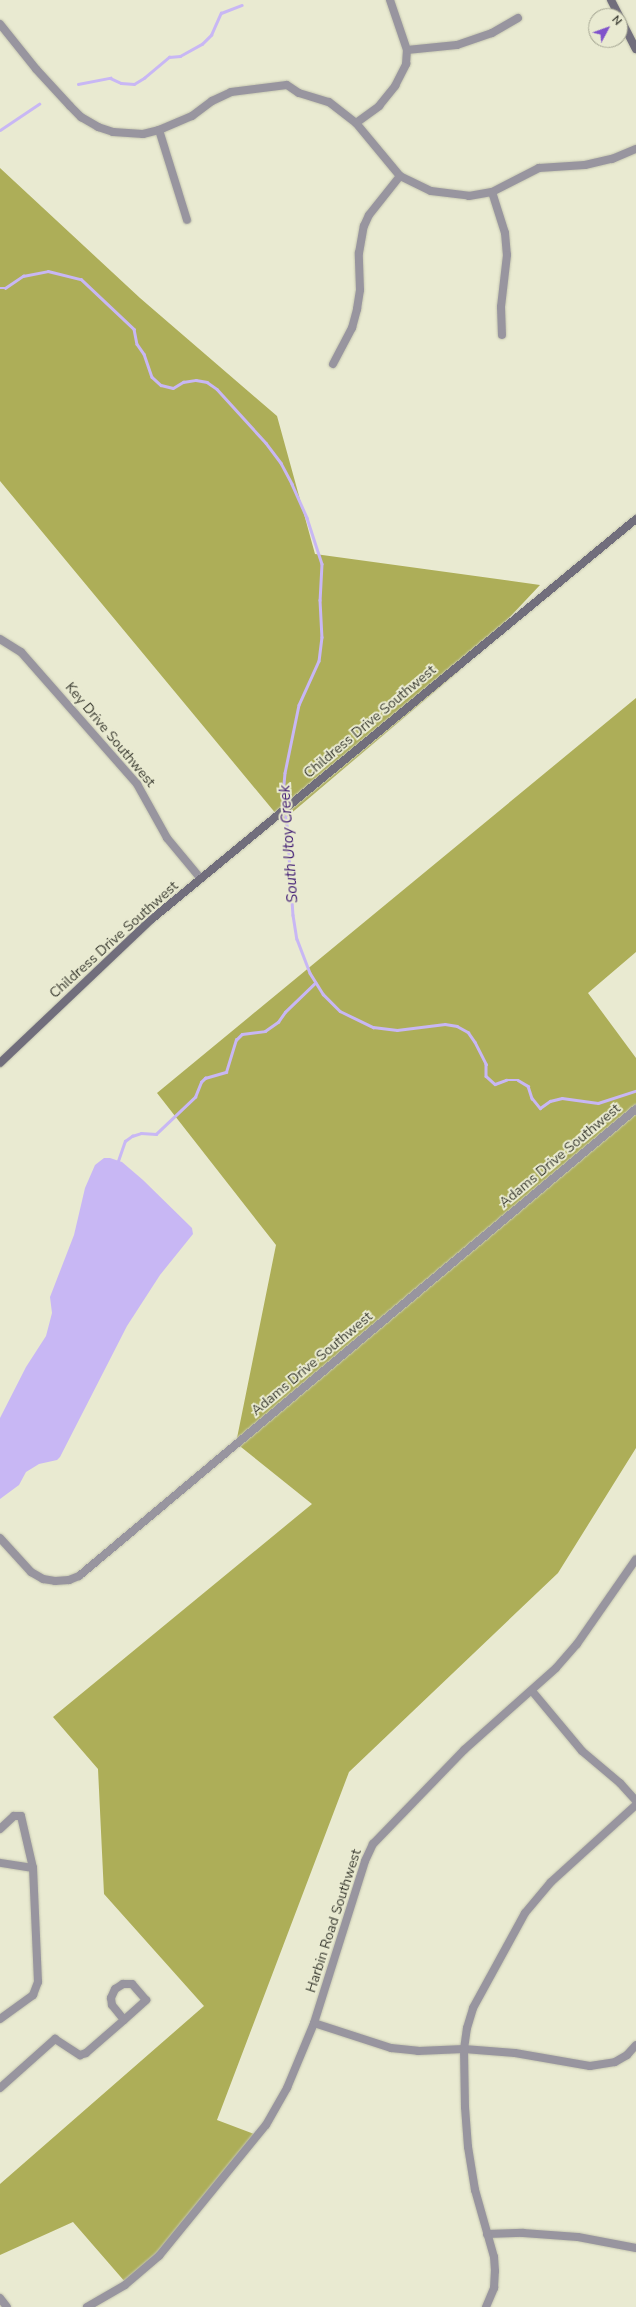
<!DOCTYPE html>
<html>
<head>
<meta charset="utf-8">
<style>
	body { margin:0 }
	#map { position:relative; width:636px; height:2307px; overflow:hidden; background:#e9ead1; font-family:"Nunito Sans",sans-serif }
	div>[style] { position:absolute }
	.forest>* { inset:0; background:#adae58 }
	.water>* { inset:0; background:#c8b7f4 }
	.stream>* { height:2.5px; margin:-1.25px; padding:0 1.25px; transform-origin:1.25px; border-radius:1.25px; background:#c8b7f4 }
	.roads { filter:drop-shadow(0 0 1px #c6c7b1) drop-shadow(0 0 1px #c6c7b1) }
	.street>* { height:8px; margin:-4px; padding:0 4px; transform-origin:4px; border-radius:4px; background:#98959f }
	.secondary>* { height:8px; margin:-4px; padding:0 4px; transform-origin:4px; border-radius:4px; background:#716e7c }
	span { translate:-50% -50%; white-space:nowrap; text-align:center; line-height:1.15; -webkit-text-stroke:4px #e9ead1; paint-order:stroke }
	.street-label { font-size:14px; color:#3b3c32 }
	.water-label { font-size:15px; color:#431f75; font-style:italic }
	.north { position:absolute; left:588px; top:8px; width:40px; height:40px; box-sizing:border-box; background:#e9ead1; border:1px solid #a3a491; border-radius:50%; rotate:49deg; font-size:11px; font-weight:700; line-height:16px; text-align:center; color:#3b3c32 }
	.north::after { content:''; display:block; margin:auto; width:14px; height:18px; background:#8053cb; clip-path:polygon(50% 0,100% 100%,50% 72%,0 100%) }
</style>
</head>
<body>
<div id="map">
	<div class="forest">
		<div style="clip-path:polygon(0 168px,140px 298px,277px 416px,315px 554px,540px 585px,459px 671px,282px 821px,0 481px)"></div>
		<div style="clip-path:polygon(636px 698px,636px 952px,588px 993px,636px 1058px,636px 1448px,558px 1573px,349px 1772px,217px 2120px,259px 2136px,148px 2270px,126px 2283px,73px 2222px,0 2255px,0 2184px,204px 2006px,104px 1894px,98px 1769px,53px 1717px,312px 1504px,236px 1443px,276px 1245px,157px 1093px)"></div>
	</div>
	<div class="water">
		<div style="clip-path:polygon(104px 1158px,110px 1158px,122px 1162px,143px 1180px,192px 1228px,193px 1234px,160px 1275px,127px 1326px,60px 1457px,57px 1460px,39px 1464px,26px 1472px,19px 1485px,0 1499px,0 1418px,26px 1367px,46px 1336px,52px 1313px,50px 1297px,74px 1235px,85px 1188px,95px 1165px)"></div>
	</div>
	<div class="stream">
		<div style="left:78px;top:84px;width:33px;rotate:-11deg"></div>
		<div style="left:110px;top:78px;width:12px;rotate:24deg"></div>
		<div style="left:121px;top:83px;width:13px;rotate:4deg"></div>
		<div style="left:134px;top:84px;width:12px;rotate:-31deg"></div>
		<div style="left:144px;top:78px;width:33px;rotate:-40deg"></div>
		<div style="left:169px;top:57px;width:11px;rotate:-5deg"></div>
		<div style="left:180px;top:56px;width:25px;rotate:-29deg"></div>
		<div style="left:202px;top:44px;width:13px;rotate:-45deg"></div>
		<div style="left:211px;top:35px;width:24px;rotate:-66deg"></div>
		<div style="left:221px;top:13px;width:22px;rotate:-21deg"></div>
		<div style="left:0;top:130px;width:47px;rotate:-33.7deg"></div>
		<div style="left:0;top:288px;width:5px"></div>
		<div style="left:5px;top:288px;width:22px;rotate:-34deg"></div>
		<div style="left:23px;top:276px;width:25px;rotate:-11deg"></div>
		<div style="left:48px;top:271px;width:34px;rotate:14deg"></div>
		<div style="left:81px;top:279px;width:73px;rotate:43.3deg"></div>
		<div style="left:134px;top:329px;width:15px;rotate:79deg"></div>
		<div style="left:137px;top:344px;width:12px;rotate:55deg"></div>
		<div style="left:144px;top:354px;width:24px;rotate:71deg"></div>
		<div style="left:152px;top:377px;width:12px;rotate:42deg"></div>
		<div style="left:161px;top:385px;width:12px;rotate:14deg"></div>
		<div style="left:173px;top:388px;width:12px;rotate:-31deg"></div>
		<div style="left:183px;top:382px;width:13px;rotate:-9deg"></div>
		<div style="left:196px;top:380px;width:11px;rotate:10deg"></div>
		<div style="left:207px;top:382px;width:12px;rotate:35deg"></div>
		<div style="left:217px;top:389px;width:73px;rotate:47.8deg"></div>
		<div style="left:266px;top:443px;width:25px;rotate:53deg"></div>
		<div style="left:281px;top:463px;width:24px;rotate:62deg"></div>
		<div style="left:292px;top:484px;width:37px;rotate:66deg"></div>
		<div style="left:307px;top:518px;width:48px;rotate:71.9deg"></div>
		<div style="left:322px;top:564px;width:36px;rotate:93deg"></div>
		<div style="left:320px;top:600px;width:37px;rotate:87deg"></div>
		<div style="left:322px;top:637px;width:24px;rotate:97deg"></div>
		<div style="left:319px;top:661px;width:48px;rotate:114.4deg"></div>
		<div style="left:299px;top:705px;width:69px;rotate:101.6deg"></div>
		<div style="left:285px;top:773px;width:25px;rotate:95deg"></div>
		<div style="left:283px;top:798px;width:27px;rotate:82deg"></div>
		<div style="left:287px;top:825px;width:90px;rotate:86.2deg"></div>
		<div style="left:293px;top:915px;width:24px;rotate:81deg"></div>
		<div style="left:297px;top:939px;width:36px;rotate:69deg"></div>
		<div style="left:310px;top:973px;width:25px;rotate:58deg"></div>
		<div style="left:323px;top:994px;width:24px;rotate:45deg"></div>
		<div style="left:340px;top:1011px;width:37px;rotate:26deg"></div>
		<div style="left:373px;top:1027px;width:24px;rotate:7deg"></div>
		<div style="left:397px;top:1030px;width:48px;rotate:-7.1deg"></div>
		<div style="left:445px;top:1024px;width:12px;rotate:9deg"></div>
		<div style="left:457px;top:1026px;width:13px;rotate:29deg"></div>
		<div style="left:468px;top:1032px;width:12px;rotate:55deg"></div>
		<div style="left:475px;top:1042px;width:25px;rotate:63deg"></div>
		<div style="left:486px;top:1064px;width:12px;rotate:90deg"></div>
		<div style="left:486px;top:1076px;width:12px;rotate:42deg"></div>
		<div style="left:495px;top:1084px;width:12px;rotate:-20deg"></div>
		<div style="left:506px;top:1080px;width:12px"></div>
		<div style="left:518px;top:1080px;width:12px;rotate:31deg"></div>
		<div style="left:528px;top:1086px;width:13px;rotate:72deg"></div>
		<div style="left:532px;top:1098px;width:13px;rotate:51deg"></div>
		<div style="left:540px;top:1108px;width:12px;rotate:-35deg"></div>
		<div style="left:550px;top:1101px;width:12px;rotate:-14deg"></div>
		<div style="left:562px;top:1098px;width:36px;rotate:8deg"></div>
		<div style="left:598px;top:1103px;width:40px;rotate:-18deg"></div>
		<div style="left:118px;top:1161px;width:21px;rotate:-71deg"></div>
		<div style="left:125px;top:1141px;width:9px;rotate:-36deg"></div>
		<div style="left:132px;top:1136px;width:9px;rotate:-18deg"></div>
		<div style="left:141px;top:1133px;width:15px;rotate:4deg"></div>
		<div style="left:156px;top:1134px;width:54px;rotate:-43.5deg"></div>
		<div style="left:195px;top:1097px;width:16px;rotate:-68deg"></div>
		<div style="left:201px;top:1082px;width:6px;rotate:-45deg"></div>
		<div style="left:205px;top:1078px;width:22px;rotate:-16deg"></div>
		<div style="left:226px;top:1072px;width:34px;rotate:-73deg"></div>
		<div style="left:236px;top:1040px;width:8px;rotate:-45deg"></div>
		<div style="left:242px;top:1034px;width:23px;rotate:-7deg"></div>
		<div style="left:265px;top:1031px;width:16px;rotate:-35deg"></div>
		<div style="left:278px;top:1022px;width:12px;rotate:-55deg"></div>
		<div style="left:285px;top:1012px;width:42px;rotate:-44deg"></div>
	</div>
	<div class="roads">
		<div class="street">
			<div style="left:0;top:24px;width:58px;rotate:51.3deg"></div>
			<div style="left:36px;top:69px;width:50px;rotate:47.4deg"></div>
			<div style="left:70px;top:106px;width:16px;rotate:45deg"></div>
			<div style="left:81px;top:117px;width:20px;rotate:30deg"></div>
			<div style="left:98px;top:127px;width:16px;rotate:18deg"></div>
			<div style="left:113px;top:132px;width:30px;rotate:4deg"></div>
			<div style="left:143px;top:134px;width:16px;rotate:-14deg"></div>
			<div style="left:159px;top:130px;width:36px;rotate:-23deg"></div>
			<div style="left:192px;top:116px;width:25px;rotate:-37deg"></div>
			<div style="left:212px;top:101px;width:21px;rotate:-25deg"></div>
			<div style="left:231px;top:92px;width:56px;rotate:-7.1deg"></div>
			<div style="left:287px;top:85px;width:14px;rotate:34deg"></div>
			<div style="left:299px;top:93px;width:31px;rotate:17deg"></div>
			<div style="left:329px;top:102px;width:34px;rotate:38deg"></div>
			<div style="left:356px;top:123px;width:69px;rotate:50.3deg"></div>
			<div style="left:400px;top:176px;width:34px;rotate:26deg"></div>
			<div style="left:431px;top:191px;width:38px;rotate:7deg"></div>
			<div style="left:469px;top:196px;width:23px;rotate:-10deg"></div>
			<div style="left:492px;top:192px;width:53px;rotate:-27.1deg"></div>
			<div style="left:539px;top:168px;width:46px;rotate:-3.7deg"></div>
			<div style="left:585px;top:165px;width:28px;rotate:-13deg"></div>
			<div style="left:612px;top:159px;width:26px;rotate:-23deg"></div>
			<div style="left:407px;top:50px;width:50px;rotate:-5.7deg"></div>
			<div style="left:457px;top:45px;width:37px;rotate:-19deg"></div>
			<div style="left:492px;top:33px;width:30px;rotate:-30deg"></div>
			<div style="left:356px;top:123px;width:29px;rotate:-36deg"></div>
			<div style="left:379px;top:106px;width:26px;rotate:-51deg"></div>
			<div style="left:395px;top:86px;width:25px;rotate:-63deg"></div>
			<div style="left:406px;top:64px;width:14px;rotate:-86deg"></div>
			<div style="left:407px;top:50px;width:53px;rotate:-108.8deg"></div>
			<div style="left:159px;top:130px;width:94px;rotate:72.7deg"></div>
			<div style="left:492px;top:192px;width:43px;rotate:72.4deg"></div>
			<div style="left:505px;top:233px;width:22px;rotate:85deg"></div>
			<div style="left:507px;top:255px;width:52px;rotate:96.6deg"></div>
			<div style="left:501px;top:307px;width:28px;rotate:88deg"></div>
			<div style="left:333px;top:364px;width:41px;rotate:-62.2deg"></div>
			<div style="left:352px;top:328px;width:20px;rotate:-75deg"></div>
			<div style="left:357px;top:309px;width:19px;rotate:-81deg"></div>
			<div style="left:360px;top:290px;width:37px;rotate:-92deg"></div>
			<div style="left:359px;top:253px;width:27px;rotate:-80deg"></div>
			<div style="left:364px;top:226px;width:12px;rotate:-66deg"></div>
			<div style="left:369px;top:215px;width:50px;rotate:-51.5deg"></div>
			<div style="left:0;top:639px;width:25px;rotate:32deg"></div>
			<div style="left:21px;top:652px;width:176px;rotate:48.7deg"></div>
			<div style="left:137px;top:784px;width:62px;rotate:60.9deg"></div>
			<div style="left:167px;top:838px;width:53px;rotate:50.3deg"></div>
			<div style="left:0;top:1538px;width:46px;rotate:47.6deg"></div>
			<div style="left:31px;top:1572px;width:14px;rotate:30deg"></div>
			<div style="left:43px;top:1579px;width:12px;rotate:9deg"></div>
			<div style="left:55px;top:1581px;width:14px;rotate:-4deg"></div>
			<div style="left:69px;top:1580px;width:11px;rotate:-22deg"></div>
			<div style="left:79px;top:1576px;width:727px;rotate:-39.98deg"></div>
			<div style="left:532px;top:1691px;width:78px;rotate:50.2deg"></div>
			<div style="left:582px;top:1751px;width:50px;rotate:40.1deg"></div>
			<div style="left:620px;top:1783px;width:24px;rotate:48deg"></div>
			<div style="left:0;top:1829px;width:19px;rotate:-43deg"></div>
			<div style="left:14px;top:1816px;width:7px"></div>
			<div style="left:21px;top:1816px;width:53px;rotate:77deg"></div>
			<div style="left:33px;top:1868px;width:33px;rotate:-171deg"></div>
			<div style="left:0;top:2019px;width:41px;rotate:-36deg"></div>
			<div style="left:33px;top:1995px;width:14px;rotate:-69deg"></div>
			<div style="left:38px;top:1982px;width:114px;rotate:-92.5deg"></div>
			<div style="left:314px;top:2023px;width:81px;rotate:18deg"></div>
			<div style="left:391px;top:2048px;width:27px;rotate:6deg"></div>
			<div style="left:418px;top:2051px;width:46px;rotate:-2.5deg"></div>
			<div style="left:464px;top:2049px;width:51px;rotate:4.5deg"></div>
			<div style="left:515px;top:2053px;width:76px;rotate:9.8deg"></div>
			<div style="left:590px;top:2066px;width:25px;rotate:-9deg"></div>
			<div style="left:615px;top:2062px;width:14px;rotate:-30deg"></div>
			<div style="left:627px;top:2055px;width:13px;rotate:-48deg"></div>
			<div style="left:0;top:2088px;width:74px;rotate:-41.7deg"></div>
			<div style="left:55px;top:2039px;width:30px;rotate:33deg"></div>
			<div style="left:80px;top:2055px;width:6px;rotate:-18deg"></div>
			<div style="left:86px;top:2053px;width:50px;rotate:-41deg"></div>
			<div style="left:124px;top:2020px;width:30px;rotate:-42deg"></div>
			<div style="left:146px;top:2000px;width:21px;rotate:-131deg"></div>
			<div style="left:132px;top:1984px;width:9px;rotate:180deg"></div>
			<div style="left:123px;top:1984px;width:9px;rotate:148deg"></div>
			<div style="left:115px;top:1989px;width:10px;rotate:114deg"></div>
			<div style="left:111px;top:1998px;width:7px;rotate:82deg"></div>
			<div style="left:112px;top:2005px;width:19px;rotate:51deg"></div>
			<div style="left:487px;top:2234px;width:36px;rotate:-2deg"></div>
			<div style="left:523px;top:2233px;width:55px;rotate:4.2deg"></div>
			<div style="left:578px;top:2237px;width:59px;rotate:10.7deg"></div>
			<div style="left:0;top:2298px;width:11px;rotate:52deg"></div>
			<div style="left:87px;top:2307px;width:44px;rotate:-30.1deg"></div>
			<div style="left:125px;top:2285px;width:45px;rotate:-40.5deg"></div>
			<div style="left:159px;top:2256px;width:169px;rotate:-50.8deg"></div>
			<div style="left:266px;top:2125px;width:43px;rotate:-60.4deg"></div>
			<div style="left:287px;top:2088px;width:70px;rotate:-67.4deg"></div>
			<div style="left:314px;top:2023px;width:170px;rotate:-72.5deg"></div>
			<div style="left:365px;top:1861px;width:19px;rotate:-65deg"></div>
			<div style="left:373px;top:1844px;width:131px;rotate:-45.9deg"></div>
			<div style="left:464px;top:1750px;width:123px;rotate:-41.7deg"></div>
			<div style="left:556px;top:1668px;width:32px;rotate:-49deg"></div>
			<div style="left:577px;top:1644px;width:103px;rotate:-55.2deg"></div>
			<div style="left:486px;top:2307px;width:21px;rotate:-67deg"></div>
			<div style="left:494px;top:2288px;width:17px;rotate:-87deg"></div>
			<div style="left:495px;top:2271px;width:14px;rotate:-94deg"></div>
			<div style="left:494px;top:2257px;width:70px;rotate:-105.8deg"></div>
			<div style="left:475px;top:2190px;width:44px;rotate:-99.2deg"></div>
			<div style="left:468px;top:2147px;width:40px;rotate:-94.3deg"></div>
			<div style="left:465px;top:2107px;width:58px;rotate:-91deg"></div>
			<div style="left:464px;top:2049px;width:21px;rotate:-82deg"></div>
			<div style="left:467px;top:2028px;width:21px;rotate:-73deg"></div>
			<div style="left:473px;top:2008px;width:108px;rotate:-61.3deg"></div>
			<div style="left:525px;top:1913px;width:40px;rotate:-50deg"></div>
			<div style="left:551px;top:1882px;width:115px;rotate:-42.2deg"></div>
		</div>
		<div class="secondary">
			<div style="left:611px;top:0;width:18px;rotate:63deg"></div>
			<div style="left:620px;top:18px;width:35px;rotate:63deg"></div>
			<div style="left:0;top:1063px;width:209px;rotate:-43.5deg"></div>
			<div style="left:152px;top:919px;width:628px;rotate:-39.57deg"></div>
		</div>
	</div>
	<div class="street-label">
		<span style="left:370px;top:722px;rotate:-40deg">Childress Drive Southwest</span>
		<span style="left:110px;top:735px;rotate:50deg">Key Drive Southwest</span>
		<span style="left:114px;top:940px;rotate:-42deg">Childress Drive Southwest</span>
		<span style="left:560px;top:1156px;rotate:-40deg">Adams Drive Southwest</span>
		<span style="left:312px;top:1364px;rotate:-40deg">Adams Drive Southwest</span>
		<span style="left:334px;top:1921px;rotate:-72deg">Harbin Road Southwest</span>
	</div>
	<div class="water-label">
		<span style="left:289px;top:844px;rotate:-94deg">South Utoy Creek</span>
	</div>
	<div class="north">N</div>
</div>
</body>
</html>
